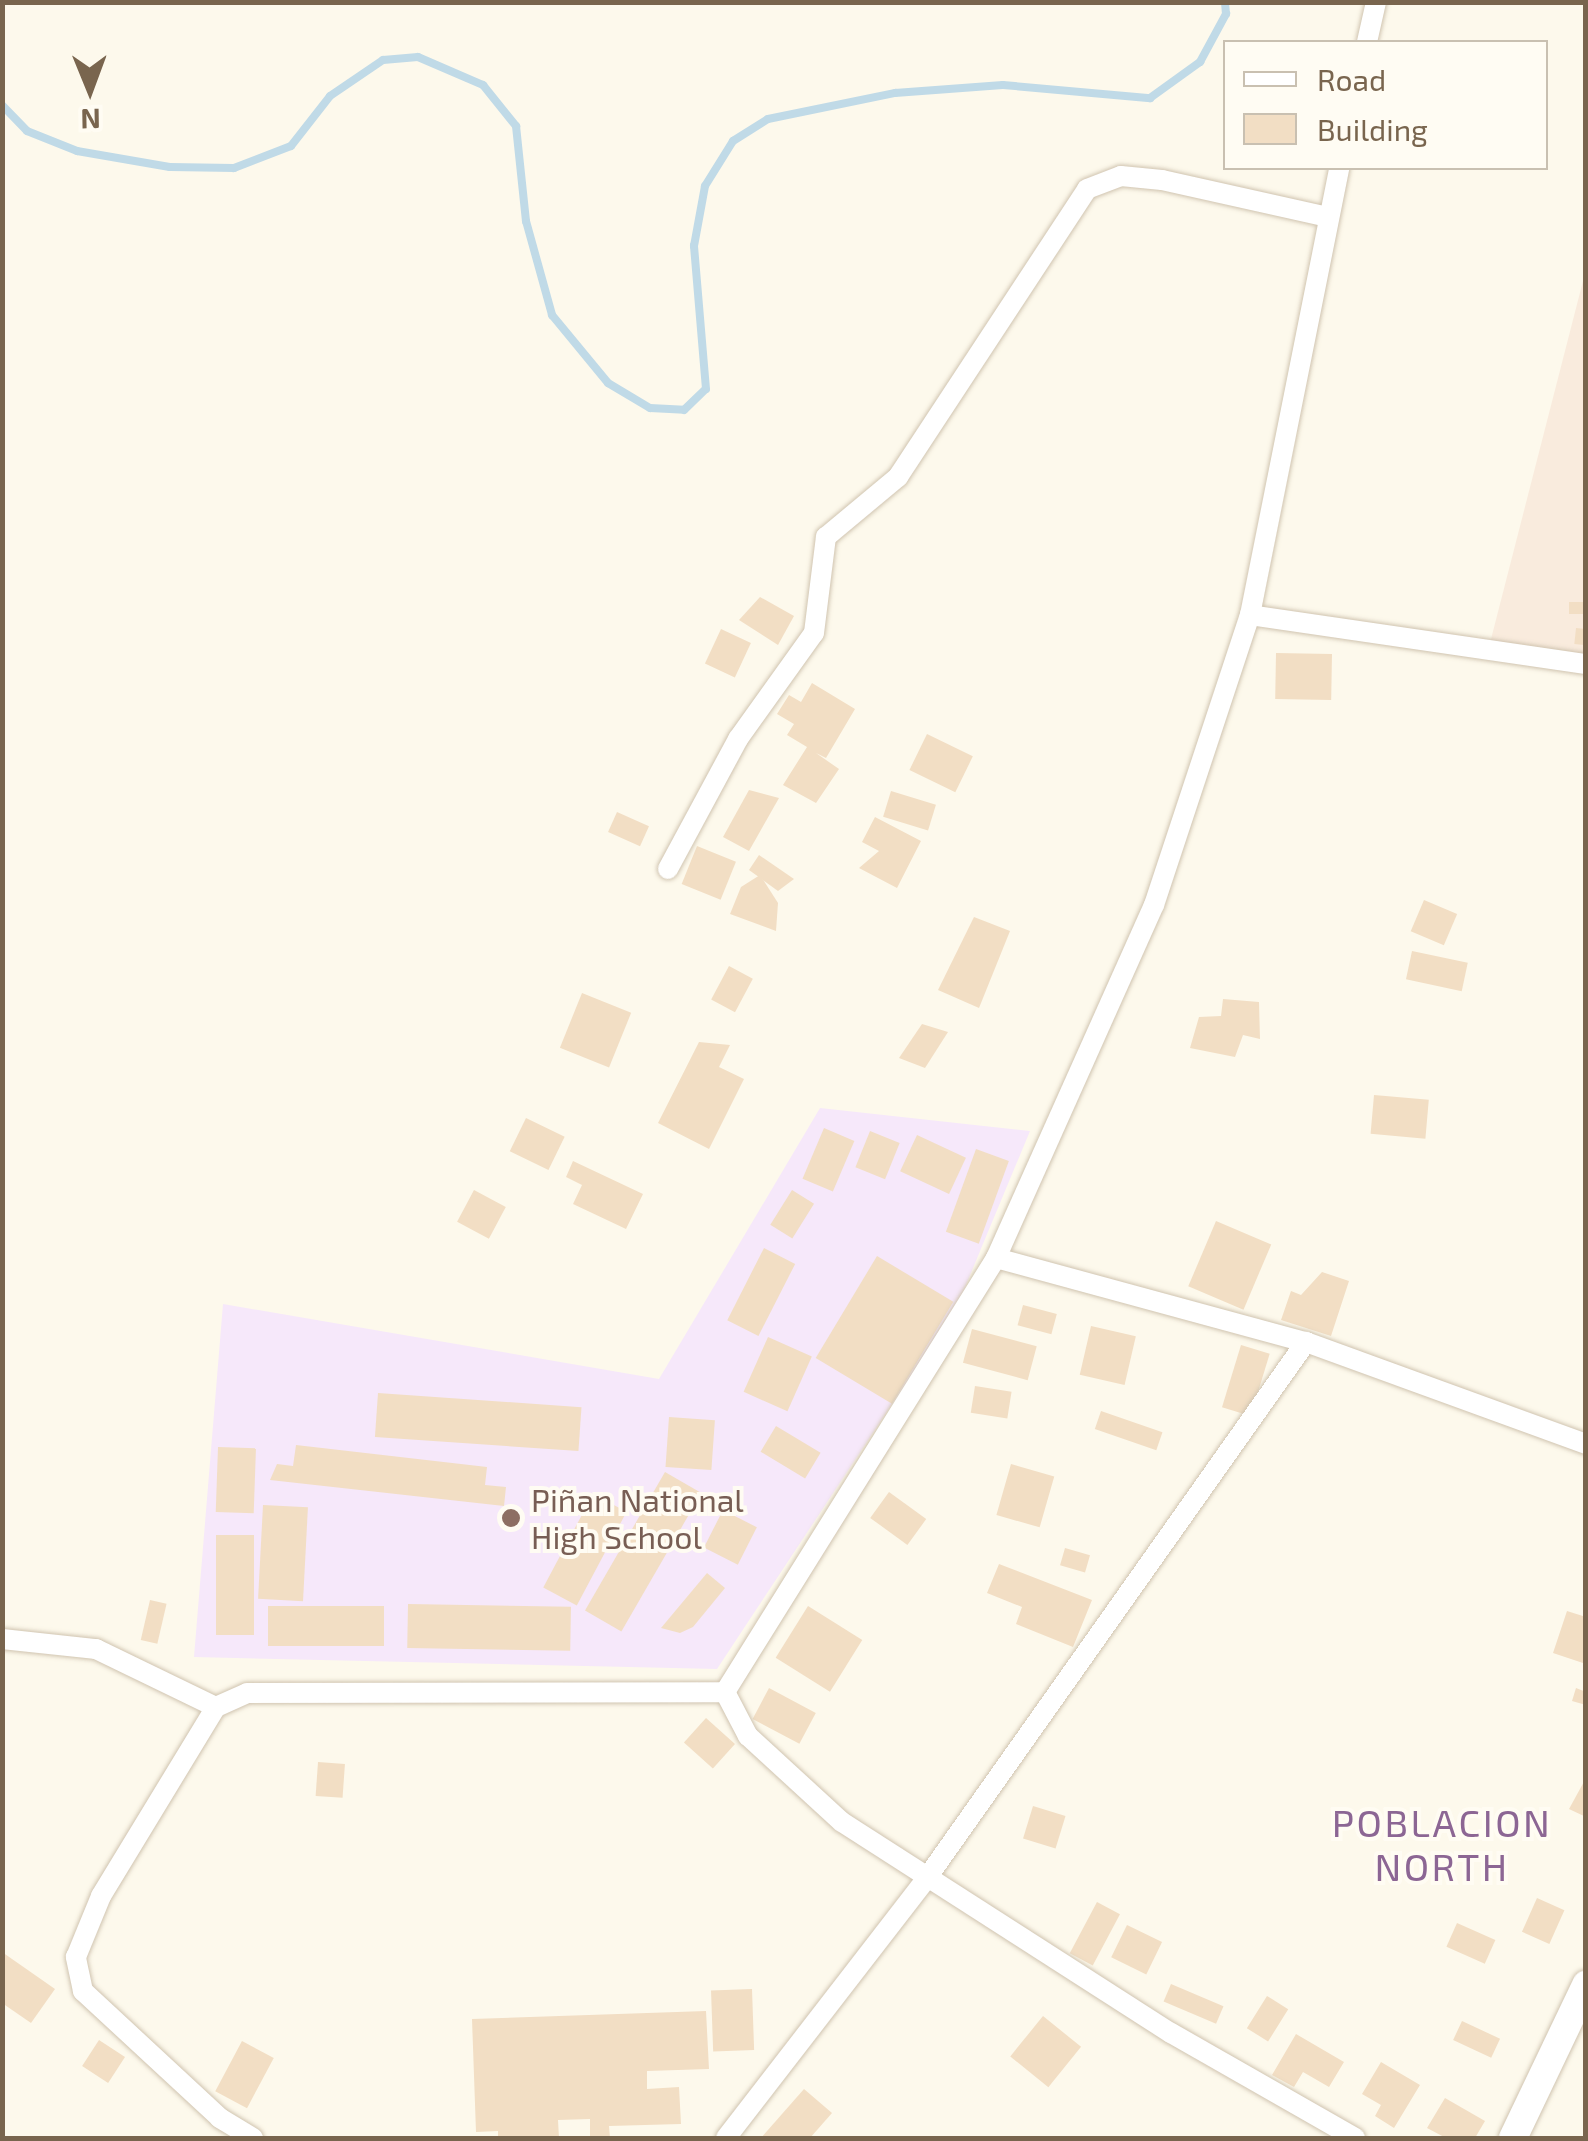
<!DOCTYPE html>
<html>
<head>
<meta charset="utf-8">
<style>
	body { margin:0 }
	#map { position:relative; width:1588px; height:2141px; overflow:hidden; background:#fdf9ec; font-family:"Exo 2",sans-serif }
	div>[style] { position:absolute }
	.commercial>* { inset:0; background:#f9ebdd }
	.education>* { inset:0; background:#f6e8fa }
	.stream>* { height:8px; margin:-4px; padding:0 4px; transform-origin:4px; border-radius:4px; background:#c0dae7 }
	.building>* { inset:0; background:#f2dec4; transform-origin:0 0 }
	.roads { filter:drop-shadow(0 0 2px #d0c4b0) drop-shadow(0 0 2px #d0c4b0) }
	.street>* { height:20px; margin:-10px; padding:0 10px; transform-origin:10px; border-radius:10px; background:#fff }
	.secondary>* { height:28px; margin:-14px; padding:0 14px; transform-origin:14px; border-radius:14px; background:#fff }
	.dots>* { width:28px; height:28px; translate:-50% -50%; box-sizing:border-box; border:5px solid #fffcf3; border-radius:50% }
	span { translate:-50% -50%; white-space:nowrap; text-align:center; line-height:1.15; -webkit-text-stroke:8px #fffcf3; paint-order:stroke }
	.education-label { font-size:32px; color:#785e54 }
	.left { translate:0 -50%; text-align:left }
	.quarter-label { font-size:38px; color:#8c6694; letter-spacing:2.5px }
	.frame { position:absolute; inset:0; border:5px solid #79654e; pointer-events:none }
	.legend { position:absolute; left:1223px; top:40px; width:325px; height:130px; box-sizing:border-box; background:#fffcf3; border:2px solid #c9c0b1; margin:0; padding:12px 18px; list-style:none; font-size:30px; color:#79654e }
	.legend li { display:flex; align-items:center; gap:20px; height:50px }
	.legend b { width:50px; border:2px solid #c9c0b1 }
	.north { position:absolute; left:40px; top:40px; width:100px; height:100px; -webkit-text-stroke:8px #fffcf3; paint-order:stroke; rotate:179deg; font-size:28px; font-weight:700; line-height:40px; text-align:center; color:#79654e }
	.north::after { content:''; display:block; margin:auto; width:35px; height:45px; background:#79654e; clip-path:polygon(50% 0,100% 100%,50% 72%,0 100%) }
</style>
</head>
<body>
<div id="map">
	<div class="commercial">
		<div style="clip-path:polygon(1584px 277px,1585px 277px,1585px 657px,1490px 643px)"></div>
	</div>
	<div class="education">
		<div style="clip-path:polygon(820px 1108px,1030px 1131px,958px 1304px,717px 1669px,194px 1657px,223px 1304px,659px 1379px)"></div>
	</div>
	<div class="stream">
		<div style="left:2px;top:105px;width:36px;rotate:46deg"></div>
		<div style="left:27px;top:131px;width:54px;rotate:21.8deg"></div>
		<div style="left:77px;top:151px;width:94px;rotate:9.8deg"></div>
		<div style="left:170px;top:167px;width:64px;rotate:0.9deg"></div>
		<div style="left:234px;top:168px;width:61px;rotate:-21.1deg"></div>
		<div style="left:291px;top:146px;width:63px;rotate:-52deg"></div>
		<div style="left:330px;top:96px;width:64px;rotate:-34.2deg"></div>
		<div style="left:383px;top:60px;width:35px;rotate:-5deg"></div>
		<div style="left:418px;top:57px;width:71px;rotate:23.3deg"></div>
		<div style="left:483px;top:85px;width:53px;rotate:51.2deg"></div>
		<div style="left:516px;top:126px;width:96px;rotate:84deg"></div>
		<div style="left:526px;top:221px;width:98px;rotate:74.5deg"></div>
		<div style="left:552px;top:315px;width:88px;rotate:50.5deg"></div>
		<div style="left:608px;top:383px;width:49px;rotate:30.8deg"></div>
		<div style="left:650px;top:408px;width:34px;rotate:3deg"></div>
		<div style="left:684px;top:410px;width:30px;rotate:-44deg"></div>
		<div style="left:706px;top:389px;width:144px;rotate:-94.8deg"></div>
		<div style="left:694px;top:246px;width:61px;rotate:-79.6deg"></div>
		<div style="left:705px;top:186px;width:53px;rotate:-58.1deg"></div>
		<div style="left:733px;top:141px;width:41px;rotate:-32.2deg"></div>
		<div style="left:768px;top:119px;width:130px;rotate:-11.6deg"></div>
		<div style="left:895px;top:93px;width:108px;rotate:-4.2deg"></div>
		<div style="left:1003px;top:85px;width:148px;rotate:5.1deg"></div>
		<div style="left:1150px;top:98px;width:62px;rotate:-35.8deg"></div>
		<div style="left:1200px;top:62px;width:55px;rotate:-61.6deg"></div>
		<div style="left:1226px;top:14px;width:12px;rotate:-95deg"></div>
	</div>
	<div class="building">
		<div style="clip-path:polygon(760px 597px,794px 616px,778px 645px,739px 620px)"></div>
		<div style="left:1569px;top:602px;width:17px;height:12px"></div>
		<div style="left:1576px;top:628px;width:10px;height:16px;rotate:6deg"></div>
		<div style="left:721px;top:629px;width:33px;height:38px;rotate:25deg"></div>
		<div style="left:1276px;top:653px;width:56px;height:46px;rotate:1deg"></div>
		<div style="clip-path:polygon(812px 683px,855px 709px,826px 758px,816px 753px,839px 769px,816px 803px,783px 785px,807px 747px,787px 735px,794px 724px,777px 714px,789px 695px,801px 702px)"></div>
		<div style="left:927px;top:734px;width:51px;height:40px;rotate:26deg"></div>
		<div style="clip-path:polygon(749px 790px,779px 798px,749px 851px,723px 837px)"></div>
		<div style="left:891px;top:791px;width:47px;height:27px;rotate:17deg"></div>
		<div style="left:617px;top:812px;width:35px;height:22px;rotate:24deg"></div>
		<div style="clip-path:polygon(875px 817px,921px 841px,897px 888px,859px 868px,879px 851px,862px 842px)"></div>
		<div style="left:697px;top:846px;width:42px;height:41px;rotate:22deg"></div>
		<div style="clip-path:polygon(759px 855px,794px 879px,778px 891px,749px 870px)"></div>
		<div style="clip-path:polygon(760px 875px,778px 903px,776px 931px,730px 914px,741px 887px)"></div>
		<div style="left:1424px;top:900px;width:36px;height:34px;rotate:23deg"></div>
		<div style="clip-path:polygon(974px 917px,1010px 931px,979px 1008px,938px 990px)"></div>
		<div style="left:1412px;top:951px;width:57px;height:29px;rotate:12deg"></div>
		<div style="left:729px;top:966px;width:27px;height:38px;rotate:28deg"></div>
		<div style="left:582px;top:993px;width:53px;height:59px;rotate:22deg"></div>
		<div style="clip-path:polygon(1223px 999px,1259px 1002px,1260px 1039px,1243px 1035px,1235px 1057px,1190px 1048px,1199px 1017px,1221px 1016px)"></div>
		<div style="clip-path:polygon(922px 1024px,948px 1032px,925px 1068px,899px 1058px)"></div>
		<div style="clip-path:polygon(699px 1042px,730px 1045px,719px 1067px,744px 1079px,709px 1149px,658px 1123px)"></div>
		<div style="left:1374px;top:1095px;width:55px;height:39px;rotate:5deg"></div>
		<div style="left:526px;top:1118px;width:43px;height:37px;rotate:26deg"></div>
		<div style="left:824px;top:1128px;width:33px;height:55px;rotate:23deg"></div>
		<div style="left:870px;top:1131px;width:32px;height:39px;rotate:22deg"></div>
		<div style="left:917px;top:1135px;width:54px;height:40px;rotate:25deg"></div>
		<div style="left:976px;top:1149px;width:35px;height:88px;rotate:20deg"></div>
		<div style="clip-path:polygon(573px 1161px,643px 1194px,626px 1229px,573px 1204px,582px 1185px,566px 1177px)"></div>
		<div style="left:474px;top:1190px;width:36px;height:36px;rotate:28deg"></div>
		<div style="left:792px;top:1190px;width:26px;height:41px;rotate:32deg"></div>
		<div style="left:1216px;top:1221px;width:60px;height:71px;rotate:23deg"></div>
		<div style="left:764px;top:1248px;width:35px;height:81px;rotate:27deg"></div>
		<div style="left:877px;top:1256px;width:89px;height:119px;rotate:31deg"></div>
		<div style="clip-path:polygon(1322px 1272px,1349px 1281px,1331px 1336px,1281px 1320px,1291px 1291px,1301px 1295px)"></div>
		<div style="left:1023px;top:1305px;width:35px;height:21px;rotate:15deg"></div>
		<div style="left:1091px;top:1326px;width:46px;height:50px;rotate:13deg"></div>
		<div style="left:972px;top:1329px;width:67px;height:35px;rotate:15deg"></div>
		<div style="left:768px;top:1337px;width:48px;height:60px;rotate:24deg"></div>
		<div style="left:1241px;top:1345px;width:30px;height:65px;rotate:17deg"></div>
		<div style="left:975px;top:1386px;width:37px;height:27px;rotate:9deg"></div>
		<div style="left:378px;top:1393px;width:204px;height:44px;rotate:4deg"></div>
		<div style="left:1101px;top:1411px;width:65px;height:19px;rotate:19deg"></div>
		<div style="left:669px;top:1417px;width:46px;height:50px;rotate:4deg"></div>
		<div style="left:776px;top:1426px;width:52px;height:30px;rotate:31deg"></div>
		<div style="clip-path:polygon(296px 1445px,487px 1467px,485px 1485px,506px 1487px,504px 1506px,270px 1480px,277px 1464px,293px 1466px)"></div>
		<div style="left:218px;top:1447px;width:38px;height:65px;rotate:2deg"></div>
		<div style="left:1011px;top:1464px;width:45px;height:53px;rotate:16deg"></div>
		<div style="left:665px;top:1472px;width:42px;height:160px;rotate:30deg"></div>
		<div style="left:889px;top:1492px;width:46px;height:32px;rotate:36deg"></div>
		<div style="left:593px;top:1494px;width:38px;height:106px;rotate:28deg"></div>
		<div style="left:263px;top:1505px;width:45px;height:94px;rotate:3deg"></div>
		<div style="left:723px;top:1510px;width:38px;height:42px;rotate:27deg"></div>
		<div style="left:216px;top:1535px;width:38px;height:100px"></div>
		<div style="left:1065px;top:1548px;width:26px;height:18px;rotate:16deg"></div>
		<div style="clip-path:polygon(999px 1564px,1092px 1600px,1073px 1647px,1016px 1624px,1022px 1607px,987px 1593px)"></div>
		<div style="clip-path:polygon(707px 1573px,725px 1588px,693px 1627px,680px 1633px,661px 1628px)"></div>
		<div style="left:150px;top:1600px;width:17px;height:41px;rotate:13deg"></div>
		<div style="left:408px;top:1604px;width:163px;height:44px;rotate:1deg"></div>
		<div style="left:268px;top:1606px;width:116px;height:40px"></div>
		<div style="left:808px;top:1606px;width:64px;height:61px;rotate:32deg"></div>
		<div style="clip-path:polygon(1567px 1611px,1586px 1617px,1586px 1664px,1553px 1653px)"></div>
		<div style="left:769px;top:1688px;width:53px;height:35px;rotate:28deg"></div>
		<div style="clip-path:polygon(1576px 1688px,1586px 1692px,1586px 1705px,1572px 1701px)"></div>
		<div style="left:706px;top:1718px;width:39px;height:33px;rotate:42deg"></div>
		<div style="left:318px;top:1762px;width:27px;height:34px;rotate:4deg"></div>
		<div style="clip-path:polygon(1586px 1778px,1586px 1817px,1569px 1809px)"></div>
		<div style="left:1033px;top:1806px;width:34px;height:34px;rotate:17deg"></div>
		<div style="left:1537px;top:1898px;width:30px;height:37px;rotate:24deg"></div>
		<div style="left:1097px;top:1902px;width:26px;height:58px;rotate:28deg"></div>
		<div style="left:1457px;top:1923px;width:42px;height:26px;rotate:24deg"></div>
		<div style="left:1127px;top:1925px;width:39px;height:36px;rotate:26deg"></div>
		<div style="clip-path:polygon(2px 1952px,55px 1989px,31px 2023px,2px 2003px)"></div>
		<div style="left:1171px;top:1984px;width:57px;height:19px;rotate:23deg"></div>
		<div style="left:752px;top:1989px;width:61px;height:41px;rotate:88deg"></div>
		<div style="left:1267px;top:1996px;width:25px;height:38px;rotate:32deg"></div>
		<div style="clip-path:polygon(706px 2011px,709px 2069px,647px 2071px,647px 2089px,679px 2087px,681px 2124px,609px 2126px,610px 2138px,590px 2138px,590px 2119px,558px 2120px,559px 2138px,498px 2138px,498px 2131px,476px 2132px,472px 2019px)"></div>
		<div style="left:1043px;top:2016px;width:49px;height:52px;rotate:39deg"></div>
		<div style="left:1462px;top:2021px;width:42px;height:21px;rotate:25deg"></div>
		<div style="clip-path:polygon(1296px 2034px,1344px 2062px,1329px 2087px,1303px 2072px,1294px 2087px,1272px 2075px)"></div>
		<div style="left:99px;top:2040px;width:31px;height:31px;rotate:33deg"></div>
		<div style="left:242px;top:2041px;width:36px;height:57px;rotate:28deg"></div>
		<div style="clip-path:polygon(1381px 2062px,1420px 2085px,1394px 2128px,1375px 2116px,1381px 2105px,1362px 2094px)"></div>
		<div style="clip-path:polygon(804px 2089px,832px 2113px,810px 2138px,761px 2138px)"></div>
		<div style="clip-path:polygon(1445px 2098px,1485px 2121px,1475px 2138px,1446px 2138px,1427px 2128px)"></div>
	</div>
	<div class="roads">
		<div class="street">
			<div style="left:1367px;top:42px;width:41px;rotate:-77.3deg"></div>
			<div style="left:1250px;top:615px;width:340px;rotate:8.3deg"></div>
			<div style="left:668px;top:869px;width:148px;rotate:-61.7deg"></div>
			<div style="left:738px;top:739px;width:130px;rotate:-54.4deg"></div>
			<div style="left:814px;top:633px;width:97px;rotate:-82.9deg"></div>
			<div style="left:826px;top:537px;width:94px;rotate:-39.8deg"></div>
			<div style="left:898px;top:477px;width:344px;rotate:-56.7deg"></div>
			<div style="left:1087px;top:189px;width:36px;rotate:-21deg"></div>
			<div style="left:1121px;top:176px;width:41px;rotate:5.6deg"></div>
			<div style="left:1162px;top:180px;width:170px;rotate:12.6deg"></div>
			<div style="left:996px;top:1258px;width:321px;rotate:15.2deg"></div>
			<div style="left:1306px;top:1342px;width:298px;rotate:20deg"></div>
			<div style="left:2px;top:1639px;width:95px;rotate:6.1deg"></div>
			<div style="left:96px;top:1649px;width:133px;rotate:25.8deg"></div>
			<div style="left:725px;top:1692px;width:512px;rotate:-58.02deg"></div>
			<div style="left:996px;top:1258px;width:387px;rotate:-65.9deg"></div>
			<div style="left:1154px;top:905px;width:305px;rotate:-71.7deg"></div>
			<div style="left:1250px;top:615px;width:456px;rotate:-78.7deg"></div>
			<div style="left:725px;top:1692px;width:50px;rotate:62.4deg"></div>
			<div style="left:748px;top:1736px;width:127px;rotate:42.5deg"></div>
			<div style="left:842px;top:1822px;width:391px;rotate:32.7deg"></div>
			<div style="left:1171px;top:2033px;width:212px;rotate:29.7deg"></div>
			<div style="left:253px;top:2138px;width:39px;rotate:-149deg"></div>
			<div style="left:220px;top:2118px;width:187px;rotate:-137.2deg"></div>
			<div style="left:83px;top:1991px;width:35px;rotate:-102deg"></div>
			<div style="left:76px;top:1957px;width:66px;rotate:-67.7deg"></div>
			<div style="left:101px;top:1896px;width:221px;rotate:-58.7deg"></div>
			<div style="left:216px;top:1707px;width:34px;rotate:-24deg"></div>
			<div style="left:247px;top:1693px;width:478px;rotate:-0.1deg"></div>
			<div style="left:726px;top:2138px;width:332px;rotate:-52.3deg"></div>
			<div style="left:929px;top:1875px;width:653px;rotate:-54.73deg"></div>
		</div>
		<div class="secondary">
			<div style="left:1513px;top:2138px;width:170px;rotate:-64.5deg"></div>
		</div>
	</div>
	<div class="dots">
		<div style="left:511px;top:1518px;background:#8d6e63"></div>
	</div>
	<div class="education-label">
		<span class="left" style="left:531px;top:1518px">Piñan National<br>High School</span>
	</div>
	<div class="quarter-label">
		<span style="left:1442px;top:1845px">POBLACION<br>NORTH</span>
	</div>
	<div class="frame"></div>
	<ul class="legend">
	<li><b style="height:12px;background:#fff"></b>Road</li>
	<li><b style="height:28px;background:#f2dec4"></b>Building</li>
	</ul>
	<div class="north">N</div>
</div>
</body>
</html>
